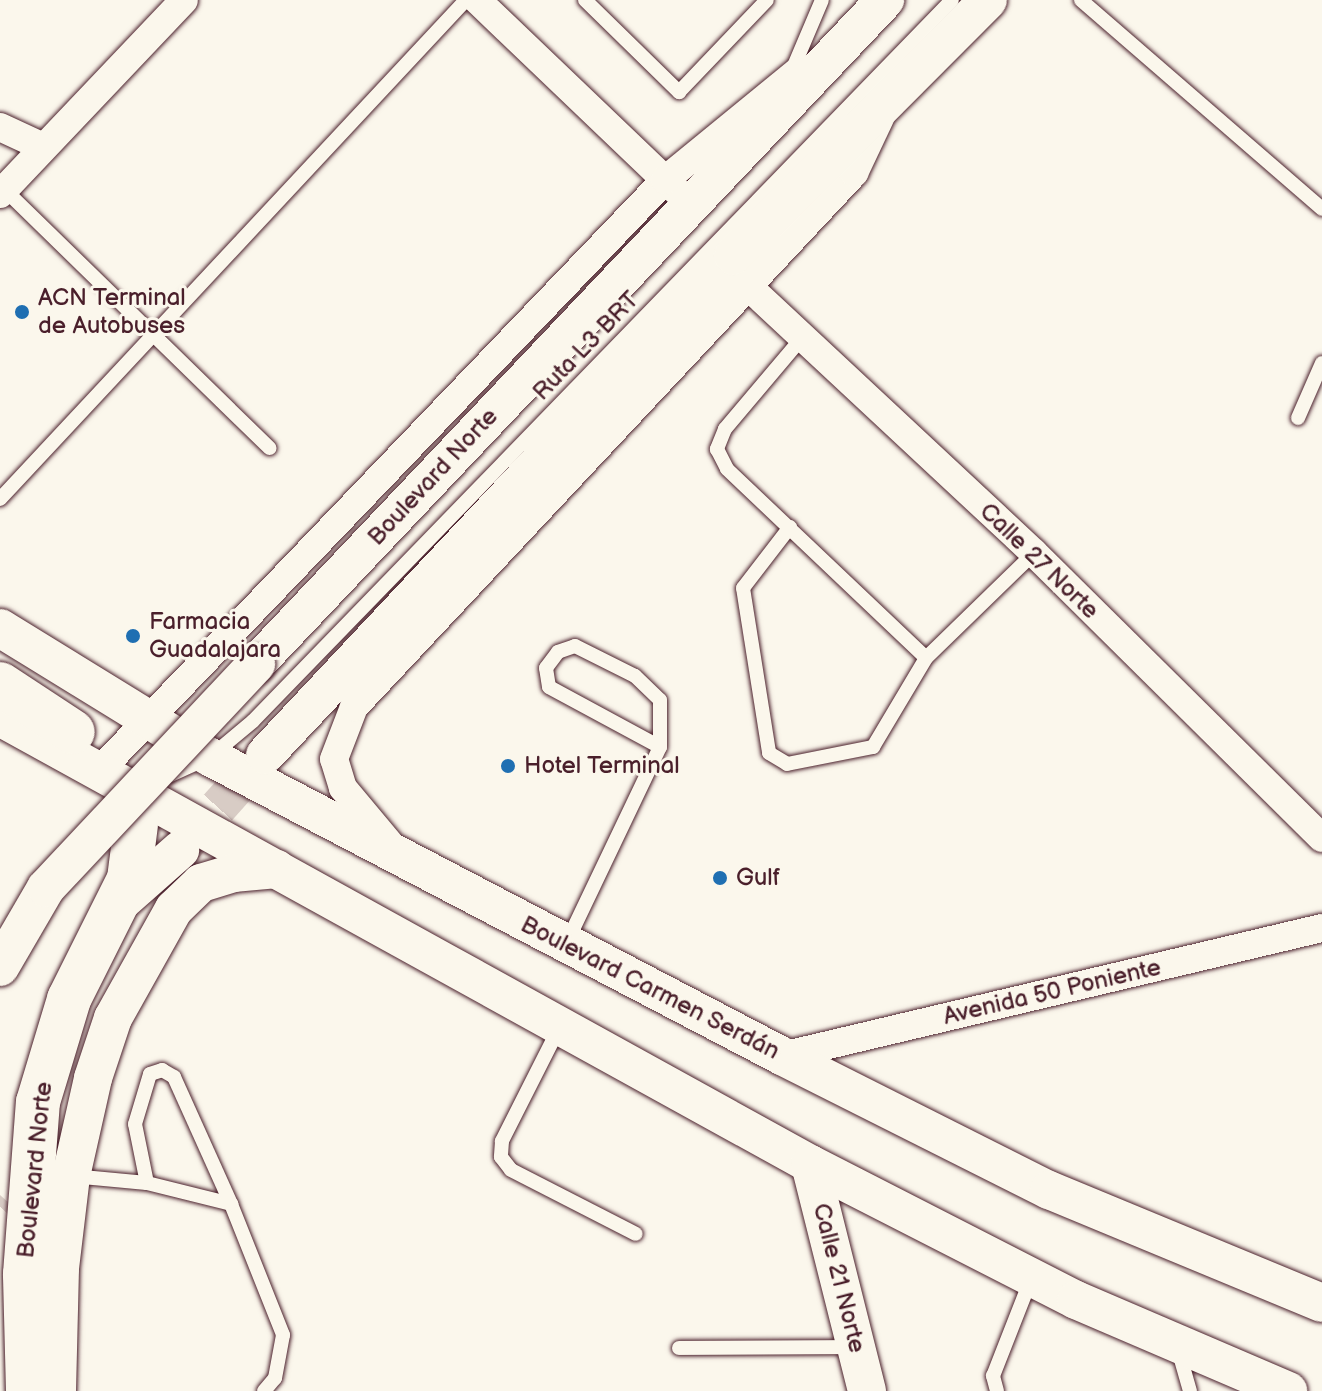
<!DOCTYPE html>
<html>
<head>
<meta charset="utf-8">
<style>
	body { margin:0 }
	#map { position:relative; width:1322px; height:1391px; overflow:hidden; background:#fbf7ec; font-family:"Balsamiq Sans",sans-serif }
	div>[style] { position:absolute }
	.secondary-tunnel>* { height:38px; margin-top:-19px; transform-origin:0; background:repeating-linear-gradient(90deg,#d8ccc5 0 38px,transparent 0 57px) }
	.primary-tunnel>* { height:44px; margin-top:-22px; transform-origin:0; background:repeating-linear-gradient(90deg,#d8ccc5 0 44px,transparent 0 66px) }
	.roads { filter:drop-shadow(0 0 2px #4a1f2b) drop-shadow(0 0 2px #4a1f2b) }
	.lane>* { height:14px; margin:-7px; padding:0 7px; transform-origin:7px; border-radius:7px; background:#fbf7ec }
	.street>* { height:28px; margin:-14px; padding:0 14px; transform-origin:14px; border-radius:14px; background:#fbf7ec }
	.secondary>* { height:38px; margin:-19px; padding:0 19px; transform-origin:19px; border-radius:19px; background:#fbf7ec }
	.primary>* { height:44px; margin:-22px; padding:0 22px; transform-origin:22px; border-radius:22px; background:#fbf7ec }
	.bridges { filter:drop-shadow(0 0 2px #4a1f2b) drop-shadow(0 0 2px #4a1f2b) }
	.secondary-bridge>* { height:38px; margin:-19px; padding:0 19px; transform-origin:19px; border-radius:19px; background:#fbf7ec }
	.dots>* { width:22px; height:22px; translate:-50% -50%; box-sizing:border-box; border:4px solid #fbf7ec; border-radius:50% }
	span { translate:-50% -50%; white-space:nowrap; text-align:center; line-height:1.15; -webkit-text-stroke:6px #fbf7ec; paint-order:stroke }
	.poi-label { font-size:24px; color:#4a1f2b }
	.left { translate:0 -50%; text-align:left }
	.street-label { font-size:24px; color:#4a1f2b }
</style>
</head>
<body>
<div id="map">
	<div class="secondary-tunnel">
		<div style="left:180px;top:850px;width:127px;rotate:-48.2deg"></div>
	</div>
	<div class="primary-tunnel">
		<div style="left:0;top:1207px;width:9px;rotate:-49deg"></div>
	</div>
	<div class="roads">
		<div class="lane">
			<div style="left:585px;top:0;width:132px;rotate:44.4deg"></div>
			<div style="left:679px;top:92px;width:127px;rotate:-46.3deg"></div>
			<div style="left:1081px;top:0;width:319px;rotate:40.9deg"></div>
			<div style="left:791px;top:73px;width:79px;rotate:-67deg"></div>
			<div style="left:4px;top:189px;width:371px;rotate:44.3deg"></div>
			<div style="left:801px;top:339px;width:118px;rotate:130.2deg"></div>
			<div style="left:725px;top:429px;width:22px;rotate:112deg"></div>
			<div style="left:717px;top:449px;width:22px;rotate:63deg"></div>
			<div style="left:727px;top:469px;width:274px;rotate:43.5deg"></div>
			<div style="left:926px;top:658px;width:151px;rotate:-44.2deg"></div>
			<div style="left:1298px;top:418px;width:60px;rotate:-66.4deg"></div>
			<div style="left:0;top:499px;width:683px;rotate:-46.96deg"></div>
			<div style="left:790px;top:527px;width:77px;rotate:127.6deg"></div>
			<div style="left:743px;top:588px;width:167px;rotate:81deg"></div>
			<div style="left:769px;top:753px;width:21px;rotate:31deg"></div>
			<div style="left:787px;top:764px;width:88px;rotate:-11.2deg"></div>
			<div style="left:873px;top:747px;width:104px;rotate:-59.2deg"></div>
			<div style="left:168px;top:776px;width:46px;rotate:-24.3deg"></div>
			<div style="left:210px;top:757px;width:56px;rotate:-39.9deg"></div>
			<div style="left:253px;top:721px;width:1004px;rotate:-45.89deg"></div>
			<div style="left:567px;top:942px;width:216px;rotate:-64.5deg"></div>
			<div style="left:660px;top:747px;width:47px;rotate:-90deg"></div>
			<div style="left:660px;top:700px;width:35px;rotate:-136deg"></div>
			<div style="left:635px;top:676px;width:67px;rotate:-153.4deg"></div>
			<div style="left:575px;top:646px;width:18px;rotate:161deg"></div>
			<div style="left:558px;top:652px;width:20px;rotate:127deg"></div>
			<div style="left:546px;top:668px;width:19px;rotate:81deg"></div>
			<div style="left:549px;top:687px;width:126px;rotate:28.4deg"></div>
			<div style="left:559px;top:1028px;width:127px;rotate:116.8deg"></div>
			<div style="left:502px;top:1141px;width:16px;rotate:94deg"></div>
			<div style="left:501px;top:1157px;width:16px;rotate:52deg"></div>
			<div style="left:511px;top:1170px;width:140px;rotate:27.1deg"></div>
			<div style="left:72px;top:1176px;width:75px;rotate:5.3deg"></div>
			<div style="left:147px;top:1183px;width:87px;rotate:14deg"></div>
			<div style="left:231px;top:1204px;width:141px;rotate:68.3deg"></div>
			<div style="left:283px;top:1335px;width:44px;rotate:100.5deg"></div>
			<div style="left:275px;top:1378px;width:17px;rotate:130deg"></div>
			<div style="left:147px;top:1183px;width:60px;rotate:-101.5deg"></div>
			<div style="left:135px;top:1124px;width:52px;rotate:-73.3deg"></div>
			<div style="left:150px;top:1074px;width:13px;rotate:-18deg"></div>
			<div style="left:162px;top:1070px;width:14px;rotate:30deg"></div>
			<div style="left:174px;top:1077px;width:139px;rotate:65.8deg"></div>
			<div style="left:679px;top:1348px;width:177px;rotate:-0.3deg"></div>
			<div style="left:1178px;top:1349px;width:44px;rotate:74.1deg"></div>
			<div style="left:997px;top:1391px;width:16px;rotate:-105deg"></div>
			<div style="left:993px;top:1376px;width:104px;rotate:-68.6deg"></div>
		</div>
		<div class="street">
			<div style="left:477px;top:0;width:279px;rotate:43.7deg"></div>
			<div style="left:0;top:127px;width:47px;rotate:24.9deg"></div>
			<div style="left:0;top:194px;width:267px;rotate:-46.5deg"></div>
			<div style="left:751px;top:289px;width:387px;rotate:43deg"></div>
			<div style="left:1034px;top:553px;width:405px;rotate:44.7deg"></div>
			<div style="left:100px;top:770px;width:817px;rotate:-46.24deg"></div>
			<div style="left:665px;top:180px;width:171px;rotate:-39.3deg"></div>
			<div style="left:389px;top:843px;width:72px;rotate:-129.9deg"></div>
			<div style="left:343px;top:788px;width:30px;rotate:-107deg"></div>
			<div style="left:334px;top:759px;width:56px;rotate:-69deg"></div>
			<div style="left:354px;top:707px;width:732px;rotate:-46.88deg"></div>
			<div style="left:854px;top:173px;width:61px;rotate:-64.7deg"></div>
			<div style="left:782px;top:1056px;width:555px;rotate:-13.34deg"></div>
		</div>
		<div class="secondary">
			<div style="left:0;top:628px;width:246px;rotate:31.6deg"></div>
			<div style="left:210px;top:757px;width:645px;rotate:27.6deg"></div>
			<div style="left:782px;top:1056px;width:299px;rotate:26.7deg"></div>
			<div style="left:1049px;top:1190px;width:295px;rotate:22.5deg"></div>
			<div style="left:256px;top:664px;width:915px;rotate:-46.55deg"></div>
			<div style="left:0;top:717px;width:925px;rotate:28.89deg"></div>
			<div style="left:810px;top:1164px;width:299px;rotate:27.1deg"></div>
			<div style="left:1076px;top:1300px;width:231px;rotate:23.2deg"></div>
			<div style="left:265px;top:755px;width:684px;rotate:-46.84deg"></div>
			<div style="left:733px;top:256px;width:361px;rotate:-45.1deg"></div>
			<div style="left:112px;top:910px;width:91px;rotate:-41.4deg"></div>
			<div style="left:810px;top:1164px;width:234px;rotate:75.9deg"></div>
			<div style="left:57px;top:1391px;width:123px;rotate:-88.6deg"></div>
			<div style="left:60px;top:1268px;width:93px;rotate:-83.2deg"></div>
			<div style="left:71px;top:1176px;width:100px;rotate:-77.3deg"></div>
			<div style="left:93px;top:1078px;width:63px;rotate:-71.6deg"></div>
			<div style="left:113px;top:1018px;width:125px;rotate:-60.8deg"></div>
			<div style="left:174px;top:909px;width:37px;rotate:-44deg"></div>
			<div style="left:201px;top:883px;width:34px;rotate:-17deg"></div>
			<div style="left:233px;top:873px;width:44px;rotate:-5.2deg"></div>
		</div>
		<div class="primary">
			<div style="left:0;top:684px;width:87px;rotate:33.3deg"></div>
			<div style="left:28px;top:1391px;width:117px;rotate:-91.5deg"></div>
			<div style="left:25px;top:1274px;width:172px;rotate:-85.7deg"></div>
			<div style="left:38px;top:1102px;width:108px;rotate:-73.2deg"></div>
			<div style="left:69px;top:999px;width:134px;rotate:-63.4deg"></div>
			<div style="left:129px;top:879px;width:55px;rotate:-82.7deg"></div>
		</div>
	</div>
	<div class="bridges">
		<div class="secondary-bridge">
			<div style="left:0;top:967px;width:91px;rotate:-59.8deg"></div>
			<div style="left:46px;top:888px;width:307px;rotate:-46.8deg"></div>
		</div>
	</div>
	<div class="dots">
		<div style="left:22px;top:312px;background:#1f6fb2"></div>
		<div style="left:133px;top:636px;background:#1f6fb2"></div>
		<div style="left:508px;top:766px;background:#1f6fb2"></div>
		<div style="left:720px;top:878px;background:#1f6fb2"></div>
	</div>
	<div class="poi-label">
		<span class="left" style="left:38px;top:312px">ACN Terminal<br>de Autobuses</span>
		<span class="left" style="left:149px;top:636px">Farmacia<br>Guadalajara</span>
		<span class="left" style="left:524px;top:766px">Hotel Terminal</span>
		<span class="left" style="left:736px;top:878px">Gulf</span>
	</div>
	<div class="street-label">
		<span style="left:586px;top:346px;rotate:-46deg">Ruta L3 BRT</span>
		<span style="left:433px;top:477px;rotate:-47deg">Boulevard Norte</span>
		<span style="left:1039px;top:561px;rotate:44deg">Calle 27 Norte</span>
		<span style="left:650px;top:988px;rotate:27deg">Boulevard Carmen Serdán</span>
		<span style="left:1052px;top:992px;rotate:-13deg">Avenida 50 Poniente</span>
		<span style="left:35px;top:1170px;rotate:-84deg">Boulevard Norte</span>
		<span style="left:839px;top:1278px;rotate:76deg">Calle 21 Norte</span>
	</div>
</div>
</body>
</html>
